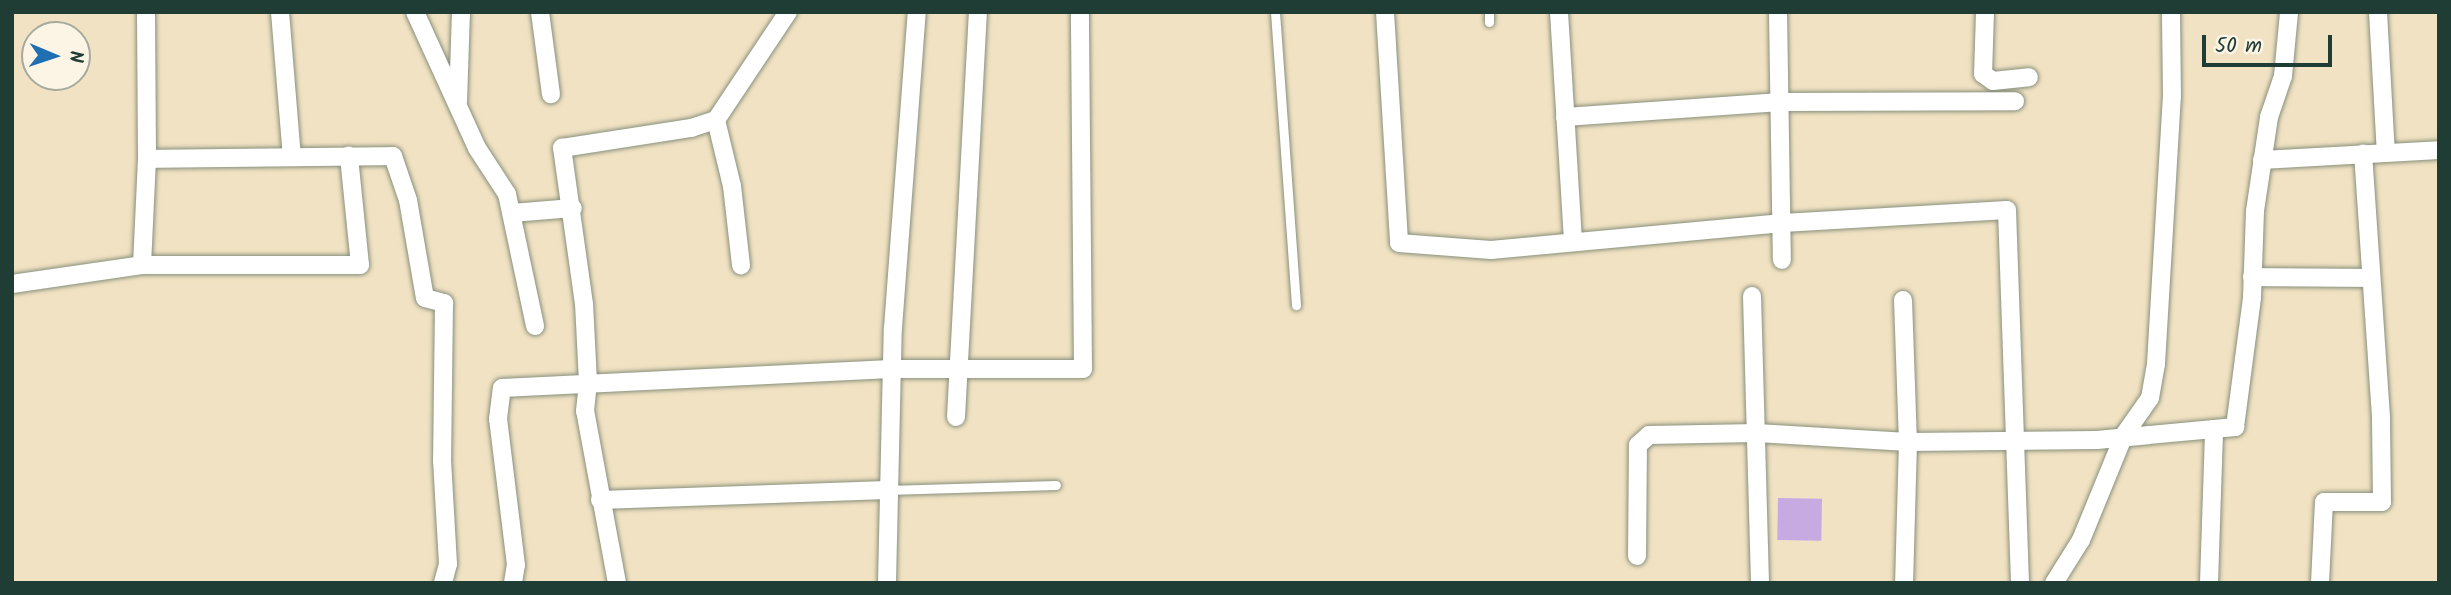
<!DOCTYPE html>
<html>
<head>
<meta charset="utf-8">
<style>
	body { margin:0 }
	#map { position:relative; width:2451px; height:595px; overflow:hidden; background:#f1e2c3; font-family:Kalam,sans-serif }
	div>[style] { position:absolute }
	.building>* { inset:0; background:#c7aae2; transform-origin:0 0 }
	.roads { filter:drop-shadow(0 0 2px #88907c) drop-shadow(0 0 2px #88907c) }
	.service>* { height:9px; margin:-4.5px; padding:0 4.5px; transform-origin:4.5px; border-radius:4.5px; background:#fff }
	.minor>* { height:18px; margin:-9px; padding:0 9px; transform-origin:9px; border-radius:9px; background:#fff }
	span { translate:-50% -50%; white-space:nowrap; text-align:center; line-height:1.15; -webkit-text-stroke:5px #fcf5e5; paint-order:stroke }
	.frame { position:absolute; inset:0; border:14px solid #1f3d34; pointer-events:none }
	.north { position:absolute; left:21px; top:21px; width:70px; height:70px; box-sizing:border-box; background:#fcf5e5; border:2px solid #a4ab9e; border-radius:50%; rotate:92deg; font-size:19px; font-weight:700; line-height:28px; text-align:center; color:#1f3d34 }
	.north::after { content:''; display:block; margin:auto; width:24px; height:32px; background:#1f6fb2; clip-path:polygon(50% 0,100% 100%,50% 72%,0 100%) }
	.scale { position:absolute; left:2202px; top:35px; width:130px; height:32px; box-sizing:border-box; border:4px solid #1f3d34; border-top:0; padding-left:9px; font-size:21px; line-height:24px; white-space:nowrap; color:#1f3d34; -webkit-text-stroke:5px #fcf5e5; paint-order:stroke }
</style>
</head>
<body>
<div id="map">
	<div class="building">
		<div style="left:1778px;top:498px;width:44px;height:42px;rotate:1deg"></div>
	</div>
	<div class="roads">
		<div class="service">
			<div style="left:1275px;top:12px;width:294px;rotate:85.9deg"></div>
			<div style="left:1489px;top:12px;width:10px;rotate:90deg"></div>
			<div style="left:887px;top:490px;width:169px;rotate:-1.7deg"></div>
		</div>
		<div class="minor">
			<div style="left:146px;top:12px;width:147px;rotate:89.6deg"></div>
			<div style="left:147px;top:159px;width:246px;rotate:-0.7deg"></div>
			<div style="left:393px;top:156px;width:46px;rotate:71.2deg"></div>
			<div style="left:408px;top:200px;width:99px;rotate:80.2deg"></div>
			<div style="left:425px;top:298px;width:20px;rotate:15deg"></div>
			<div style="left:444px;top:303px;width:157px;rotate:90.7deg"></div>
			<div style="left:442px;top:460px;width:104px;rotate:86.7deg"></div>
			<div style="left:448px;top:564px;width:20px;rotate:105deg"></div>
			<div style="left:280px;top:12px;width:145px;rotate:85.3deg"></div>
			<div style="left:415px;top:12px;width:149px;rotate:65.5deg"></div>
			<div style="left:477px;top:148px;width:55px;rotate:56.9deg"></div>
			<div style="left:507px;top:194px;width:135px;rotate:78deg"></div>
			<div style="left:540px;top:12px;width:83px;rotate:82.4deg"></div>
			<div style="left:1385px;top:12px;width:231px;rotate:86.5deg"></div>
			<div style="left:1399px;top:243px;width:92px;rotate:4.4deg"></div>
			<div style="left:1491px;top:250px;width:293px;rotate:-5.3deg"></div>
			<div style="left:1783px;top:223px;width:224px;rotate:-3.3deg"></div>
			<div style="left:2007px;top:210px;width:373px;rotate:88deg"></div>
			<div style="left:1559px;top:12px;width:230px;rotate:86.5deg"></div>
			<div style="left:1778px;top:12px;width:248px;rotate:89.1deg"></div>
			<div style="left:1985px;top:12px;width:62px;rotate:91.8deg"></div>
			<div style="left:1983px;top:74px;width:12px;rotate:35deg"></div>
			<div style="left:1993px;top:81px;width:36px;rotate:-6deg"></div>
			<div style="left:2378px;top:12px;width:141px;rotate:86.8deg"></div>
			<div style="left:458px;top:102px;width:90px;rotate:-88.1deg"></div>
			<div style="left:1565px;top:117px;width:216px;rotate:-4deg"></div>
			<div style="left:1780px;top:102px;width:235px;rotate:-0.2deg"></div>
			<div style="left:716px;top:120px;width:68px;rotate:76.4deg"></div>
			<div style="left:732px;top:186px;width:80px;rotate:83.5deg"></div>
			<div style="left:147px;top:159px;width:106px;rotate:92.7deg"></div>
			<div style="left:142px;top:265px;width:218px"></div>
			<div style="left:360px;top:265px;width:110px;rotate:-95.8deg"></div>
			<div style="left:2262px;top:160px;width:177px;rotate:-3.2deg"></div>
			<div style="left:512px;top:213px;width:61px;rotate:-4.7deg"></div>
			<div style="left:2252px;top:277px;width:116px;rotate:0.5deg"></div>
			<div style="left:12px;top:284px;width:131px;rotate:-8.3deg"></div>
			<div style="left:1752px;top:296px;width:287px;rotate:88.4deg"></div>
			<div style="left:1903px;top:300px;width:142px;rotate:88deg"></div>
			<div style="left:1908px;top:442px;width:141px;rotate:91.6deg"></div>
			<div style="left:956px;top:417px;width:406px;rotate:-86.9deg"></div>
			<div style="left:600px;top:500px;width:287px;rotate:-2deg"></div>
			<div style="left:1637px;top:556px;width:111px;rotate:-89.5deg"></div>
			<div style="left:1638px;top:445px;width:15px;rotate:-42deg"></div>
			<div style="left:1649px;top:435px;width:108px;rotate:-1.1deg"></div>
			<div style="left:1757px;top:433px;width:151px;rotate:3.4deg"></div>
			<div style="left:1908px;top:442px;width:189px;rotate:-0.6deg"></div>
			<div style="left:2097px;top:440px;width:139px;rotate:-5.4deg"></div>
			<div style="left:2235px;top:427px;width:131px;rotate:-82.5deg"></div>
			<div style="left:2252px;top:297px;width:86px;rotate:-88deg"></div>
			<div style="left:2255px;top:211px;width:95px;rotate:-81.5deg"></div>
			<div style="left:2269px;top:117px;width:43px;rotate:-71.1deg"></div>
			<div style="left:2283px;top:76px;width:64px;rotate:-84.6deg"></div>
			<div style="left:513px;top:583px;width:18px;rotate:-81deg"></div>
			<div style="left:516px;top:565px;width:147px;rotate:-97deg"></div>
			<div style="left:498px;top:419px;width:31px;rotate:-83deg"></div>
			<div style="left:502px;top:388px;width:389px;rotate:-2.8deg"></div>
			<div style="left:891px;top:369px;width:192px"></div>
			<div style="left:1083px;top:369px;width:357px;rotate:-90.5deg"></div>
			<div style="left:617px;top:583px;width:175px;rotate:-100.5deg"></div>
			<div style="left:585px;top:411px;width:29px;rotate:-84deg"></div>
			<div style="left:588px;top:382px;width:78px;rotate:-92.9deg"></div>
			<div style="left:584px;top:304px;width:158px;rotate:-98deg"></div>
			<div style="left:562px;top:148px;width:131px;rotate:-8.8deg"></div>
			<div style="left:691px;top:128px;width:26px;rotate:-18deg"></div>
			<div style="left:716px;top:120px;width:130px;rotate:-56.3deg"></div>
			<div style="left:887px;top:583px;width:255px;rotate:-88.7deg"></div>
			<div style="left:893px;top:328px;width:317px;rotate:-85.7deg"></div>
			<div style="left:2054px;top:583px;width:51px;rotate:-57.9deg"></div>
			<div style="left:2081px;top:540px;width:113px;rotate:-67.7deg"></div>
			<div style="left:2124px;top:435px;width:45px;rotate:-54.9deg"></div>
			<div style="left:2150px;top:398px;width:35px;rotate:-80deg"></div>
			<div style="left:2156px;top:364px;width:267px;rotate:-86.6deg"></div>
			<div style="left:2172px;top:97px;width:85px;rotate:-90.7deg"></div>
			<div style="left:2209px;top:583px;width:154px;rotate:-88.1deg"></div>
			<div style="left:2320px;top:583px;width:81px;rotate:-87.2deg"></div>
			<div style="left:2324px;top:502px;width:58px"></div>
			<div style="left:2382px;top:502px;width:85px;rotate:-90.7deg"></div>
			<div style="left:2381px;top:417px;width:264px;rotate:-93.9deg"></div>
		</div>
	</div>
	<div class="frame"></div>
	<div class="north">N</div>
	<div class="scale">50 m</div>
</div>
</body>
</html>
